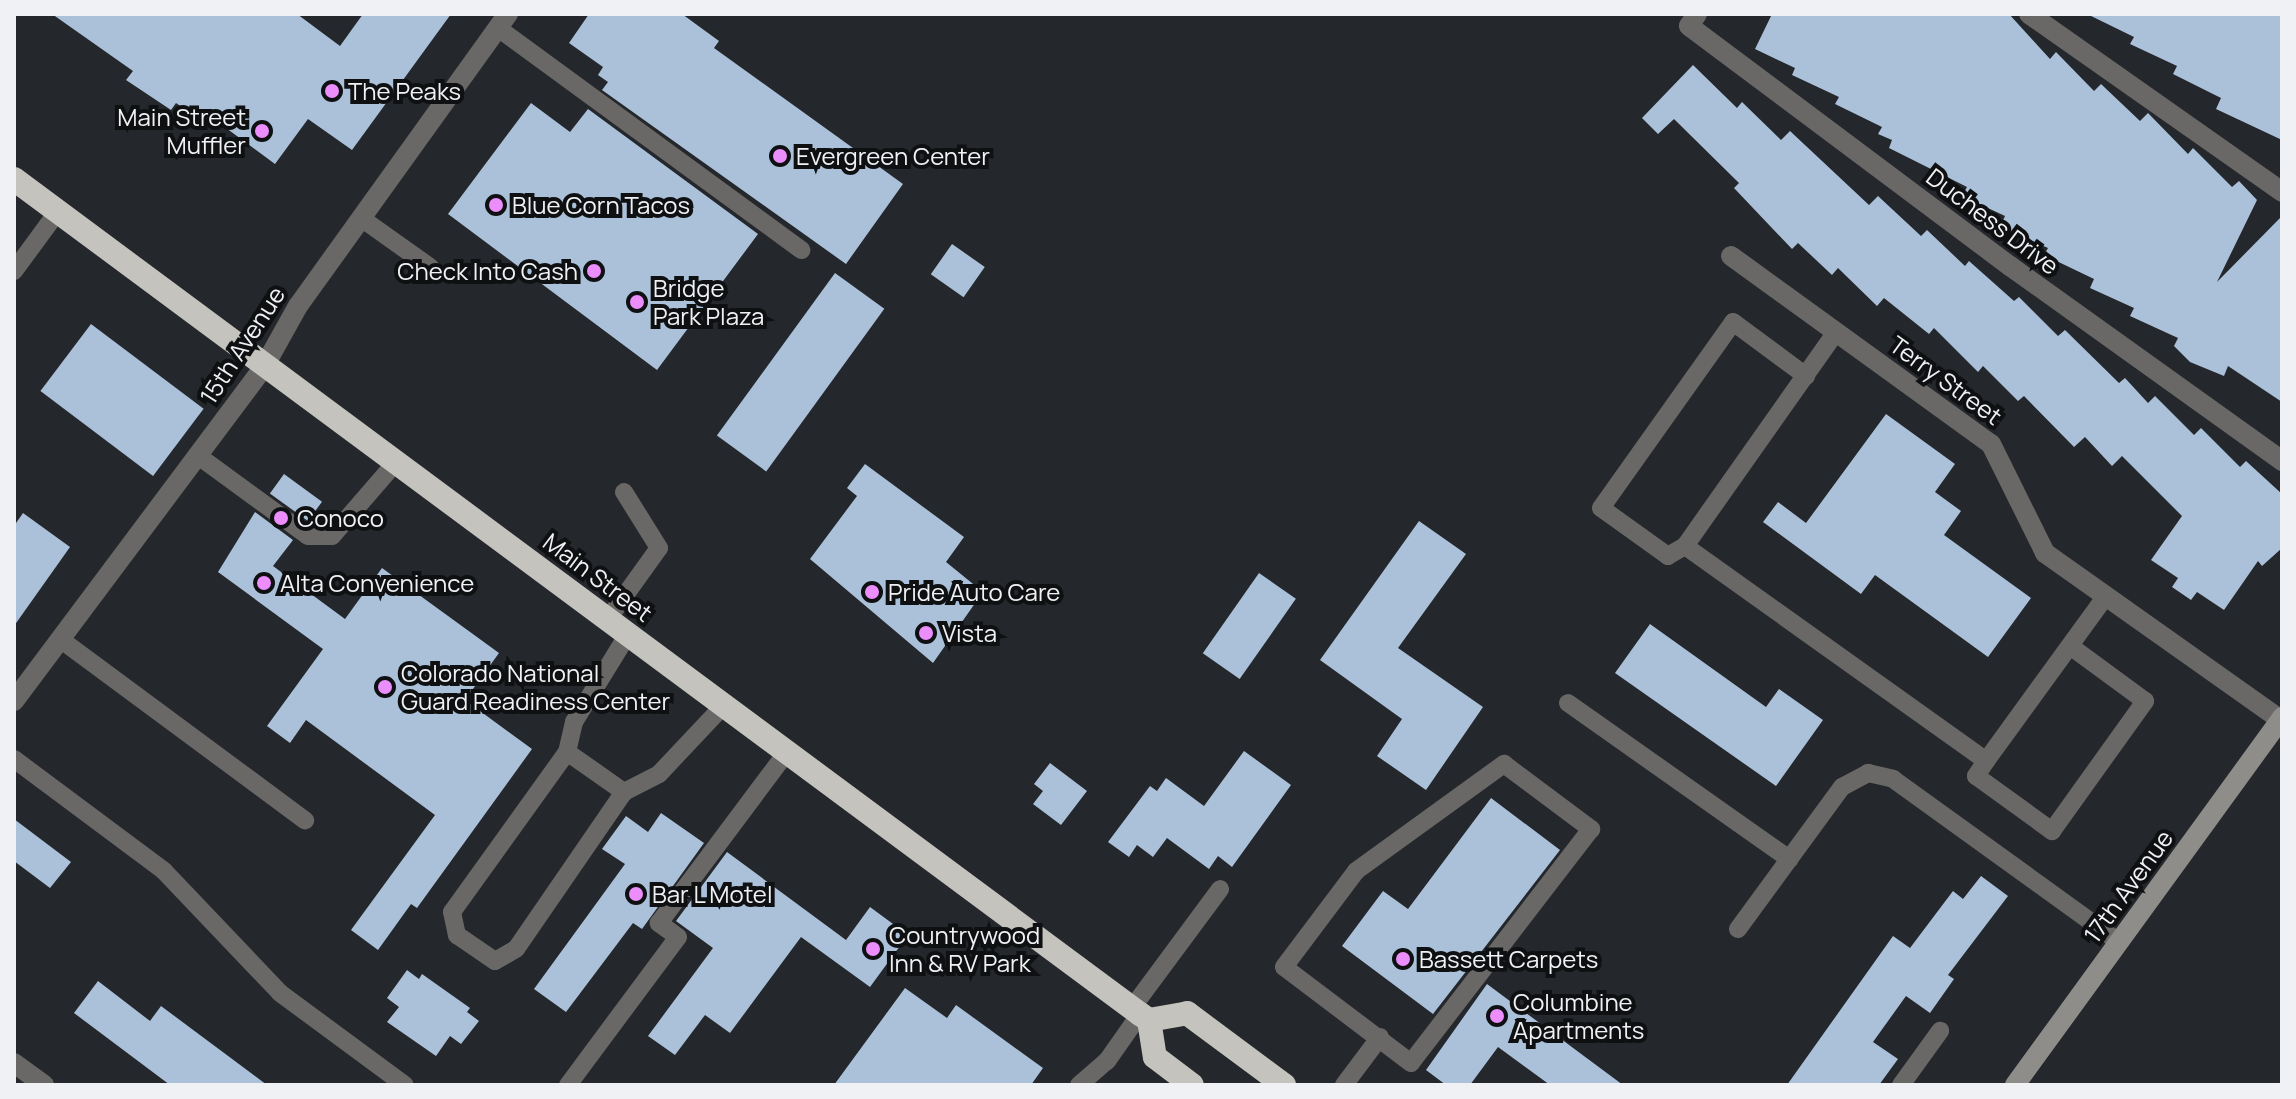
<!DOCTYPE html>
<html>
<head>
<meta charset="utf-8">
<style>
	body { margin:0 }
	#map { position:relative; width:2296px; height:1099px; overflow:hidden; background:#24272b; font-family:Manrope,sans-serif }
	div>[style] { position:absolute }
	.building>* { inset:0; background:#abc1da; transform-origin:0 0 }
	.lane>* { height:18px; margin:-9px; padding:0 9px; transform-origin:9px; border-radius:9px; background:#696866 }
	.street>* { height:20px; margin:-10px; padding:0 10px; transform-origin:10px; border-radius:10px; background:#696866 }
	.secondary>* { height:20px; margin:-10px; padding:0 10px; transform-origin:10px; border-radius:10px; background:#8e8d89 }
	.highway>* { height:24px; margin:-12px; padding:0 12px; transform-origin:12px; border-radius:12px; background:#c5c3bd }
	.dots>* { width:22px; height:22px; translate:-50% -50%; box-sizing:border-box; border:4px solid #0e1012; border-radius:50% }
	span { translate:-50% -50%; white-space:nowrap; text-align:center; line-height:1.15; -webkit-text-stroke:8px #0e1012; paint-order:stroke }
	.poi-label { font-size:24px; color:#eff1f4 }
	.left { translate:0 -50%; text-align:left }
	.right { translate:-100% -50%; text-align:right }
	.street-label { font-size:24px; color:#eff1f4 }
	.frame { position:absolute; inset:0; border:16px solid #eff1f4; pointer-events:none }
</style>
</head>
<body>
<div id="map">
	<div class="building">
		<div style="clip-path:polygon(52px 14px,297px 14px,340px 46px,363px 14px,451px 14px,352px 150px,308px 119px,275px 164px,211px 117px,206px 124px,176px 103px,171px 110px,126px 80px,133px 71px)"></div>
		<div style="clip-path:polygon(589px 14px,682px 14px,719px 41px,714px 48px,903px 184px,846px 264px,602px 90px,608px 82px,598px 75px,603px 67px,569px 43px)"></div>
		<div style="clip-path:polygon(1772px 14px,2009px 14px,2050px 59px,2056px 52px,2094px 91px,2101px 84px,2140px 121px,2148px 113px,2188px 154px,2193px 148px,2232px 187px,2239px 181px,2257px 200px,2217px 282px,2282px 216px,2282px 402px,2228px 366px,2224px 376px,2190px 362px,2174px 346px,2178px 338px,2130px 316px,2134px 308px,2090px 288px,2094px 279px,2044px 255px,2048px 248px,2000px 227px,2005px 216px,1962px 196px,1967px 187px,1889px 148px,1892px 140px,1878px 134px,1882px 127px,1835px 104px,1839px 97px,1792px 75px,1795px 68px,1755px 49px)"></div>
		<div style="clip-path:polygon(2087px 14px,2282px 14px,2282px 140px,2216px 109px,2221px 98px,2173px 74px,2177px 66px,2130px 44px,2134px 37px)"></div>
		<div style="clip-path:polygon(1693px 65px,1737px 108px,1742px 102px,1781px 140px,1790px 131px,1869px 205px,1878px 196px,1921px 236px,1927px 230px,1965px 266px,1969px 261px,2014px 301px,2019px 297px,2058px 336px,2065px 330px,2119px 383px,2125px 378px,2148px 403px,2155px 396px,2194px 435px,2201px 428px,2240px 467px,2246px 461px,2282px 494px,2282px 548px,2262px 566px,2258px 561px,2224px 610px,2197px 592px,2191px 600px,2172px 587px,2178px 578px,2151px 560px,2182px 516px,2122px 456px,2112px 466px,2085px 437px,2074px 447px,2024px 396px,2018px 401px,1983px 366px,1978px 372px,1934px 328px,1929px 334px,1884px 298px,1877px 306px,1838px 268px,1832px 275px,1798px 243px,1792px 249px,1734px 188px,1739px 183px,1674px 119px,1658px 134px,1642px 118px)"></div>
		<div style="clip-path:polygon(531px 103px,570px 132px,588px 109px,758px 234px,657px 370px,448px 214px)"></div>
		<div style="left:952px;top:244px;width:40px;height:37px;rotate:35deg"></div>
		<div style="left:835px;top:273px;width:61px;height:201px;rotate:36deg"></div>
		<div style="left:91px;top:324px;width:141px;height:84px;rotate:37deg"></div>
		<div style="clip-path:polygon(1886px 414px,1955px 464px,1935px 492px,1961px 511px,1944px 535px,2031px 598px,1988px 657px,1875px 575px,1861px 594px,1763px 522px,1778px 502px,1806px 523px)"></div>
		<div style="clip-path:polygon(865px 464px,964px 537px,946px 562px,983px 592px,933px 663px,810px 559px,857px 496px,847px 488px)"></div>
		<div style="left:284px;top:474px;width:47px;height:24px;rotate:36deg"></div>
		<div style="clip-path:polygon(255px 512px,293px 540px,273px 566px,345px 619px,382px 568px,499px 653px,465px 700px,532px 749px,417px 908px,411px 904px,378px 950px,351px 930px,435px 815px,306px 720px,290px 743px,267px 726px,323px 649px,218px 572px)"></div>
		<div style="clip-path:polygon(23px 513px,70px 547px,14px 626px,14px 526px)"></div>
		<div style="clip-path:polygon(1419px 521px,1466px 554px,1398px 648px,1483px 707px,1426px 790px,1377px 756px,1402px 719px,1320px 660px)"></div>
		<div style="left:1259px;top:573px;width:45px;height:98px;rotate:35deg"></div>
		<div style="clip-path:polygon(1650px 624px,1766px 707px,1779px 689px,1823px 720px,1776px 786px,1615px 673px)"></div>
		<div style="clip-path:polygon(1244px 751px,1291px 785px,1232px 867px,1218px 856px,1209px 869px,1167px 838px,1153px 857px,1137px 845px,1129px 857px,1108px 842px,1150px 786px,1157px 791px,1166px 778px,1204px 806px)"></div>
		<div style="clip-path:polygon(1050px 763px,1087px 791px,1061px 825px,1033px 804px,1043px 791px,1034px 784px)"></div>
		<div style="clip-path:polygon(1491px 798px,1560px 850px,1433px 1014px,1342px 946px,1383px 891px,1408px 909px)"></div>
		<div style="clip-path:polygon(661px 813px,704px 843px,642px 929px,633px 923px,566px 1012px,534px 989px,625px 864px,602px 849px,626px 816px,648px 832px)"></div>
		<div style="clip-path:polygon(14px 819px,71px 862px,50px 888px,14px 861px)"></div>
		<div style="clip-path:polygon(727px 852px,846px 940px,870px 907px,908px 935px,870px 987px,801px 937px,730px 1033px,705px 1015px,675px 1055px,648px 1036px,713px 948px,676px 921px)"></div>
		<div style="clip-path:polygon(1981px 876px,2008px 896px,1948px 975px,1954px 979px,1930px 1013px,1906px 996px,1873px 1042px,1898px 1059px,1879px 1085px,1787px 1085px,1893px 936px,1910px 948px,1953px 891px,1963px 899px)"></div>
		<div style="clip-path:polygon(407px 970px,419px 979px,422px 974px,470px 1008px,467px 1012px,479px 1021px,461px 1044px,450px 1036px,436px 1056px,387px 1022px,399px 1007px,387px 998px)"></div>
		<div style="clip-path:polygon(98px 981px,150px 1021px,161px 1006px,267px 1085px,170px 1085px,74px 1013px)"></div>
		<div style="clip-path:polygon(1487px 984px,1623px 1085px,1550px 1085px,1498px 1047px,1470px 1085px,1446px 1085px,1426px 1070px)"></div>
		<div style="clip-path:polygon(905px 988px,947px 1018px,956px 1005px,1043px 1068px,1031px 1085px,834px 1085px)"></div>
	</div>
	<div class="lane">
		<div style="left:498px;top:28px;width:376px;rotate:36.2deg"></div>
		<div style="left:361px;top:218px;width:85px;rotate:35.4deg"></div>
		<div style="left:14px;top:271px;width:74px;rotate:-53.7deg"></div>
		<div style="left:1836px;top:332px;width:262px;rotate:125.2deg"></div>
		<div style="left:1685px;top:546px;width:370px;rotate:35.5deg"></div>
		<div style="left:1986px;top:761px;width:204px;rotate:-54deg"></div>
		<div style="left:197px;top:455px;width:137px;rotate:36.1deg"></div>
		<div style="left:308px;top:536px;width:24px"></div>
		<div style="left:332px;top:536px;width:98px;rotate:-49.1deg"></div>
		<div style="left:1685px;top:546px;width:20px;rotate:150deg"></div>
		<div style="left:1668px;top:556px;width:82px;rotate:-144.4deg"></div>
		<div style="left:1601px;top:508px;width:228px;rotate:-54.6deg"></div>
		<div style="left:1733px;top:322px;width:91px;rotate:36.5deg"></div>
		<div style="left:608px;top:619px;width:87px;rotate:-54.3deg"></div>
		<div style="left:659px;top:548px;width:66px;rotate:-122deg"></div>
		<div style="left:628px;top:634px;width:103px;rotate:121.5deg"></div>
		<div style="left:574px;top:722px;width:31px;rotate:103deg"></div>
		<div style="left:567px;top:752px;width:70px;rotate:35.1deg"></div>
		<div style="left:624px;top:792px;width:39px;rotate:-27deg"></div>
		<div style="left:659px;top:774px;width:95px;rotate:-46.7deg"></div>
		<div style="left:60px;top:639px;width:305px;rotate:36.5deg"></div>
		<div style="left:1568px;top:703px;width:271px;rotate:35.2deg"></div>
		<div style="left:567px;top:752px;width:197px;rotate:125.7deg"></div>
		<div style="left:452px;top:912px;width:24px;rotate:78deg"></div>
		<div style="left:457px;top:935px;width:46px;rotate:34.4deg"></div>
		<div style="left:495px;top:961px;width:24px;rotate:-30deg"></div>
		<div style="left:516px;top:949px;width:191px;rotate:-55.5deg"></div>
		<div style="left:14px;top:759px;width:187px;rotate:36.7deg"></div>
		<div style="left:164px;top:871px;width:168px;rotate:46.4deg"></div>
		<div style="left:280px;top:993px;width:155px;rotate:36.4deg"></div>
		<div style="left:1986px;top:761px;width:18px;rotate:124deg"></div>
		<div style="left:1976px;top:776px;width:94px;rotate:35.9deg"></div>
		<div style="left:2052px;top:831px;width:160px;rotate:-54.4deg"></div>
		<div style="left:2145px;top:701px;width:93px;rotate:-143.7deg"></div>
		<div style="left:1504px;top:764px;width:109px;rotate:36.8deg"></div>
		<div style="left:1591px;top:829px;width:295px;rotate:127.6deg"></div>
		<div style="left:1411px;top:1063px;width:159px;rotate:-142.9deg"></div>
		<div style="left:1284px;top:967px;width:120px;rotate:-53.1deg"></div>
		<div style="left:1356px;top:871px;width:183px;rotate:-35.9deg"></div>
		<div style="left:1738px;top:929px;width:176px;rotate:-53.8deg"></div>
		<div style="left:1842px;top:787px;width:30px;rotate:-28deg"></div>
		<div style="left:1868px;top:773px;width:26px;rotate:13deg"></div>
		<div style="left:1893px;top:779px;width:279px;rotate:35.8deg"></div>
		<div style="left:1132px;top:1008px;width:148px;rotate:-53.5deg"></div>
		<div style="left:568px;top:1085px;width:184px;rotate:-53.4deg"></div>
		<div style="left:678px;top:937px;width:24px;rotate:-144deg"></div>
		<div style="left:659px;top:923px;width:214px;rotate:-53.2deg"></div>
		<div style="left:1079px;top:1085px;width:37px;rotate:-41deg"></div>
		<div style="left:1107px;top:1061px;width:57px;rotate:-54.9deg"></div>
		<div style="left:1344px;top:1085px;width:60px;rotate:-53.1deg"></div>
		<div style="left:1901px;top:1085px;width:67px;rotate:-54.2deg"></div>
	</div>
	<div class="street">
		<div style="left:1697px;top:14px;width:14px;rotate:124deg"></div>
		<div style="left:1689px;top:26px;width:401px;rotate:36.8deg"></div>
		<div style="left:2010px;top:266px;width:335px;rotate:35.6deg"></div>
		<div style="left:2029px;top:14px;width:309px;rotate:35.1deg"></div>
		<div style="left:1731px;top:256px;width:321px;rotate:35.9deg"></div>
		<div style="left:1991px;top:444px;width:122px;rotate:63.6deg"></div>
		<div style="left:2045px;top:553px;width:291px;rotate:35.3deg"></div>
		<div style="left:14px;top:701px;width:419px;rotate:-53.2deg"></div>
		<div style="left:265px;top:365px;width:68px;rotate:-60.8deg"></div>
		<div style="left:298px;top:306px;width:360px;rotate:-54.3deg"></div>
		<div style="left:14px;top:1063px;width:37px;rotate:36deg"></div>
	</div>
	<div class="secondary">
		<div style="left:2015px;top:1085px;width:455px;rotate:-54deg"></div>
	</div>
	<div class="highway">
		<div style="left:14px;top:179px;width:1402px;rotate:36.56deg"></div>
		<div style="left:1140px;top:1014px;width:11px;rotate:34deg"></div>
		<div style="left:1149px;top:1020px;width:39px;rotate:-10deg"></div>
		<div style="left:1187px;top:1013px;width:121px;rotate:36.6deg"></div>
		<div style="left:1149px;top:1020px;width:37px;rotate:81deg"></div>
		<div style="left:1155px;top:1057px;width:46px;rotate:37.1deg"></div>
	</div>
	<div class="dots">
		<div style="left:332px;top:91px;background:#eb8dfb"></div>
		<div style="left:262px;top:131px;background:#eb8dfb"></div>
		<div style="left:780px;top:156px;background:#eb8dfb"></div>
		<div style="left:496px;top:205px;background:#eb8dfb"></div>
		<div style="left:594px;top:271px;background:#eb8dfb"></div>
		<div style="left:637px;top:302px;background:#eb8dfb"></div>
		<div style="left:281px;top:518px;background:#eb8dfb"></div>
		<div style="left:264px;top:583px;background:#eb8dfb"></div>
		<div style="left:872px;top:592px;background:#eb8dfb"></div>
		<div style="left:926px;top:633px;background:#eb8dfb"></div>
		<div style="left:385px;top:687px;background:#eb8dfb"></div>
		<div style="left:636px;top:894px;background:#eb8dfb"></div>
		<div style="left:873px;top:949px;background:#eb8dfb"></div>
		<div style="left:1403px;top:959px;background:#eb8dfb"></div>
		<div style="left:1497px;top:1016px;background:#eb8dfb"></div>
	</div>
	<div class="poi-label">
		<span class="left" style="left:348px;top:91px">The Peaks</span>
		<span class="right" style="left:246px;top:131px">Main Street<br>Muffler</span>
		<span class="left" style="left:796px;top:156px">Evergreen Center</span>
		<span class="left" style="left:512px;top:205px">Blue Corn Tacos</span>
		<span class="right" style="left:578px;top:271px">Check Into Cash</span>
		<span class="left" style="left:653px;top:302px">Bridge<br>Park Plaza</span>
		<span class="left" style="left:297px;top:518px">Conoco</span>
		<span class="left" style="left:280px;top:583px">Alta Convenience</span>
		<span class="left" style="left:888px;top:592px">Pride Auto Care</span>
		<span class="left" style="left:942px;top:633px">Vista</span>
		<span class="left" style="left:401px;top:687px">Colorado National<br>Guard Readiness Center</span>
		<span class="left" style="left:652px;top:894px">Bar L Motel</span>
		<span class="left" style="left:889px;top:949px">Countrywood<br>Inn &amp; RV Park</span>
		<span class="left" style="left:1419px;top:959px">Bassett Carpets</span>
		<span class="left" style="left:1513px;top:1016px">Columbine<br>Apartments</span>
	</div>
	<div class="street-label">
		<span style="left:1993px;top:221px;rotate:37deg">Duchess Drive</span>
		<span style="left:242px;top:345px;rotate:-57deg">15th Avenue</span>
		<span style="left:1946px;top:380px;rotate:36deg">Terry Street</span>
		<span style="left:598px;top:577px;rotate:37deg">Main Street</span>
		<span style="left:2128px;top:886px;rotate:-54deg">17th Avenue</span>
	</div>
	<div class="frame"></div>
</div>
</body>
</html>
